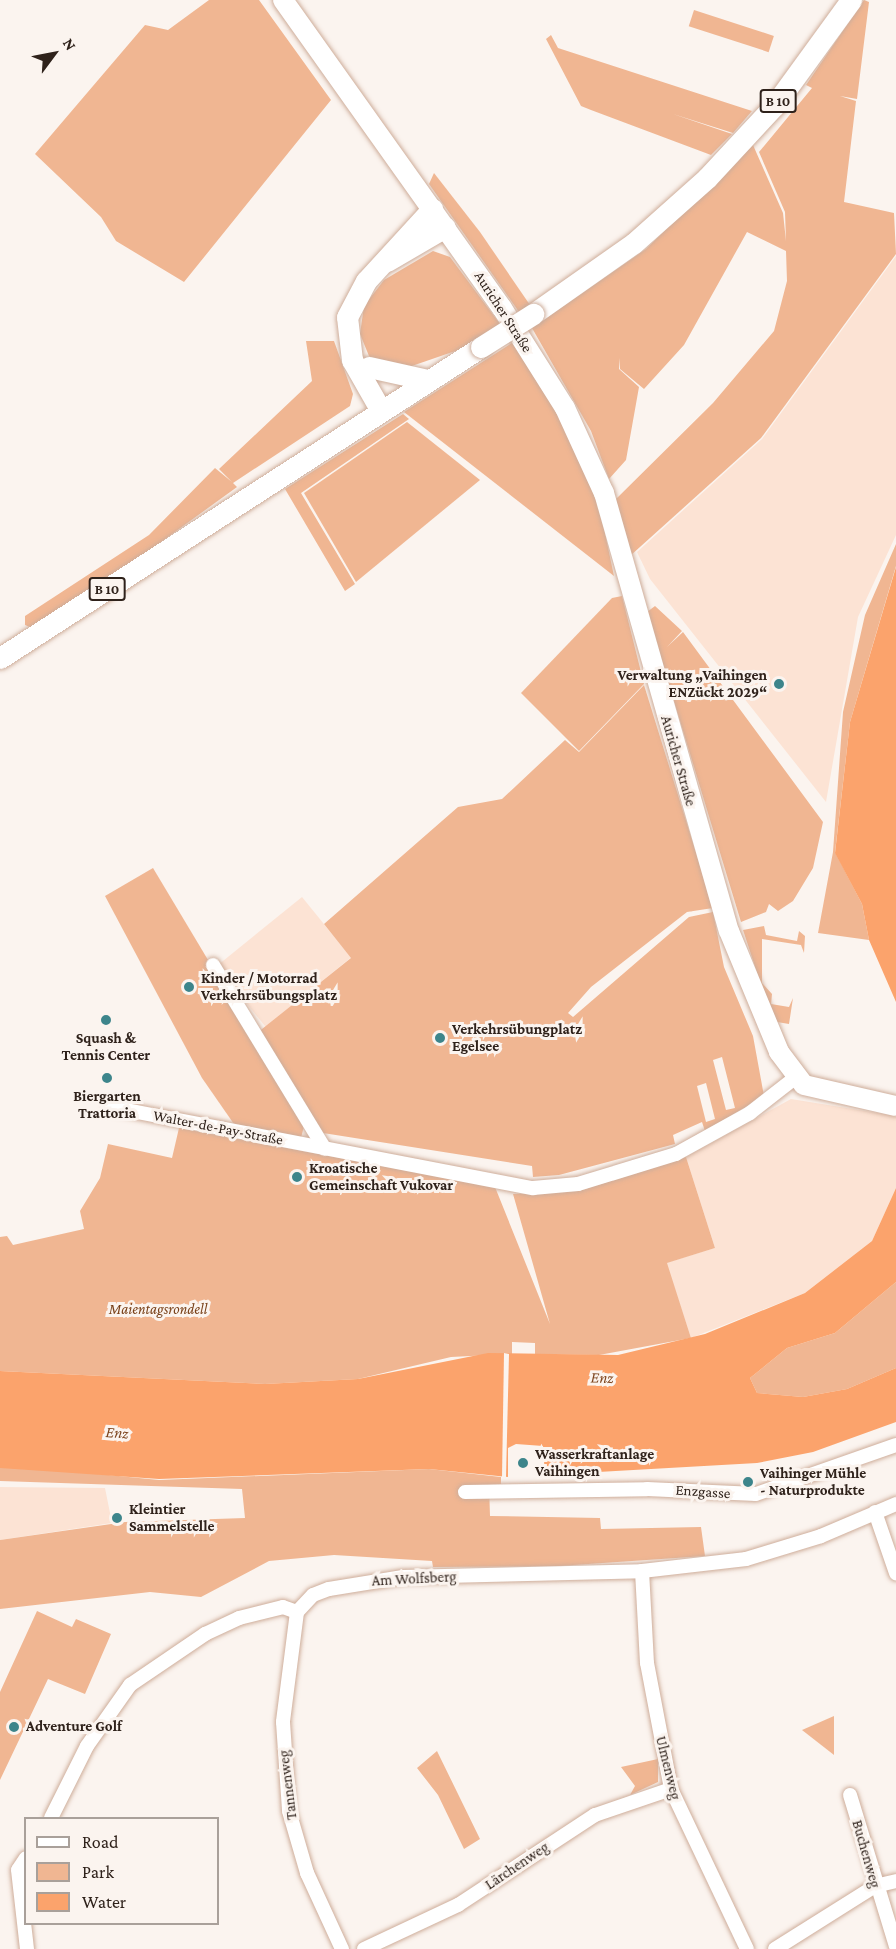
<!DOCTYPE html>
<html>
<head>
<meta charset="utf-8">
<style>
	body { margin:0 }
	#map { position:relative; width:896px; height:1949px; overflow:hidden; background:#fbf4ef; font-family:"Crimson Pro",serif }
	div>[style] { position:absolute }
	.built>* { inset:0; background:#fce3d4; transform-origin:0 0 }
	.green>* { inset:0; background:#f0b692; transform-origin:0 0 }
	.water>* { inset:0; background:#fba36c }
	.pier>* { inset:0; background:#fbf4ef }
	.roads { filter:drop-shadow(0 0 2px #cead9a) drop-shadow(0 0 2px #cead9a) }
	.street>* { height:14px; margin:-7px; padding:0 7px; transform-origin:7px; border-radius:7px; background:#fff }
	.secondary>* { height:20px; margin:-10px; padding:0 10px; transform-origin:10px; border-radius:10px; background:#fff }
	.primary>* { height:21px; margin:-10.5px; padding:0 10.5px; transform-origin:10.5px; border-radius:10.5px; background:#fff }
	.bridges { filter:drop-shadow(0 0 2px #cead9a) drop-shadow(0 0 2px #cead9a) }
	.primary-bridge>* { height:21px; margin:-10.5px; padding:0 10.5px; transform-origin:10.5px; border-radius:10.5px; background:#fff }
	.dots>* { width:16px; height:16px; translate:-50% -50%; box-sizing:border-box; border:3px solid #fbf4ef; border-radius:50% }
	span { translate:-50% -50%; white-space:nowrap; text-align:center; line-height:1.15; -webkit-text-stroke:6px #fbf4ef; paint-order:stroke }
	.shield-label span { padding:2px 4px; background:#fbf4ef; border:2px solid; border-radius:4px; -webkit-text-stroke-width:0 }
	.shield-label { font-size:14px; color:#2f221b; font-weight:700 }
	.street-label { font-size:15px; color:#2f221b }
	.poi-label { font-size:15px; color:#2f221b; font-weight:700 }
	.right { translate:-100% -50%; text-align:right }
	.left { translate:0 -50%; text-align:left }
	.park-label { font-size:15px; color:#794119; font-style:italic }
	.water-label { font-size:16px; color:#7d441d; font-style:italic }
	.legend { position:absolute; left:24px; top:1817px; width:195px; height:108px; box-sizing:border-box; background:#fbf4ef; border:2px solid #a9a09a; margin:0; padding:8px 10px; list-style:none; font-size:18px; color:#2f221b }
	.legend li { display:flex; align-items:center; gap:12px; height:30px }
	.legend b { width:30px; border:2px solid #a9a09a }
	.north { position:absolute; left:24px; top:24px; width:60px; height:60px; -webkit-text-stroke:4px #fbf4ef; paint-order:stroke; rotate:58deg; font-size:16px; font-weight:700; line-height:24px; text-align:center; color:#2f221b }
	.north::after { content:''; display:block; margin:auto; width:21px; height:27px; background:#2f221b; clip-path:polygon(50% 0,100% 100%,50% 72%,0 100%) }
</style>
</head>
<body>
<div id="map">
	<div class="built">
		<div style="clip-path:polygon(896px 256px,896px 535px,858px 617px,826px 802px,650px 579px,637px 552px,762px 439px)"></div>
		<div style="left:302px;top:897px;width:78px;height:110px;rotate:51deg"></div>
		<div style="clip-path:polygon(791px 1099px,896px 1116px,896px 1188px,872px 1241px,805px 1293px,691px 1338px,666px 1263px,715px 1248px,686px 1157px)"></div>
		<div style="clip-path:polygon(0 1487px,105px 1488px,112px 1523px,0 1540px)"></div>
	</div>
	<div class="green">
		<div style="clip-path:polygon(209px 0,259px 0,331px 100px,184px 282px,116px 241px,101px 217px,35px 154px,145px 25px,168px 30px)"></div>
		<div style="clip-path:polygon(864px 0,869px 2px,857px 99px,840px 96px,856px 101px,844px 202px,894px 213px,896px 254px,761px 438px,630px 556px,615px 500px,713px 403px,774px 331px,787px 281px,786px 251px,747px 232px,684px 345px,644px 389px,620px 369px,620px 358px,619px 369px,639px 387px,626px 460px,609px 479px,591px 431px,532px 328px,646px 249px,753px 145px,783px 213px,786px 241px,785px 212px,759px 152px,812px 88px,806px 85px)"></div>
		<div style="left:694px;top:10px;width:84px;height:17px;rotate:18deg"></div>
		<div style="clip-path:polygon(551px 35px,558px 48px,752px 111px,733px 133px,673px 114px,732px 134px,711px 155px,591px 110px,581px 106px,546px 39px)"></div>
		<div style="clip-path:polygon(434px 173px,480px 232px,530px 305px,519px 312px,429px 184px)"></div>
		<div style="clip-path:polygon(433px 251px,450px 257px,500px 324px,467px 347px,406px 368px,382px 366px,369px 356px,360px 334px,364px 306px,384px 280px)"></div>
		<div style="clip-path:polygon(306px 341px,334px 341px,353px 394px,350px 406px,233px 483px,237px 487px,150px 550px,32px 628px,25px 625px,25px 616px,149px 535px,215px 468px,232px 482px,219px 469px,312px 381px)"></div>
		<div style="clip-path:polygon(515px 341px,560px 412px,598px 500px,614px 576px,404px 412px)"></div>
		<div style="clip-path:polygon(403px 414px,409px 419px,301px 493px,355px 584px,345px 591px,285px 489px)"></div>
		<div style="clip-path:polygon(407px 422px,480px 480px,356px 582px,304px 493px)"></div>
		<div style="clip-path:polygon(896px 544px,896px 566px,850px 722px,835px 852px,862px 904px,869px 940px,818px 933px,833px 852px,843px 712px,865px 615px)"></div>
		<div style="clip-path:polygon(622px 596px,644px 684px,579px 751px,521px 693px,612px 598px)"></div>
		<div style="clip-path:polygon(655px 606px,682px 631px,667px 647px,683px 632px,823px 822px,813px 868px,793px 901px,778px 911px,769px 904px,766px 912px,741px 922px,647px 612px)"></div>
		<div style="clip-path:polygon(evenodd,644px 685px,713px 908px,687px 912px,591px 987px,568px 1013px,573px 1017px,689px 917px,713px 912px,724px 967px,753px 1036px,764px 1096px,705px 1131px,702px 1122px,673px 1135px,675px 1144px,559px 1175px,533px 1177px,532px 1166px,323px 1133px,257px 1033px,351px 958px,324px 924px,458px 807px,502px 799px,565px 740px,579px 752px,644px 685px,722px 1057px,735px 1108px,726px 1110px,713px 1060px,722px 1057px,644px 685px,706px 1083px,715px 1119px,706px 1122px,697px 1086px,706px 1083px)"></div>
		<div style="clip-path:polygon(153px 868px,305px 1122px,301px 1138px,236px 1127px,202px 1078px,105px 896px)"></div>
		<div style="clip-path:polygon(764px 926px,766px 935px,797px 941px,799px 931px,805px 936px,804px 953px,801px 945px,762px 939px,762px 983px,772px 994px,771px 1004px,789px 1007px,793px 998px,789px 1024px,777px 1022px,768px 1006px,743px 930px)"></div>
		<div style="clip-path:polygon(179px 1128px,495px 1187px,550px 1324px,513px 1194px,579px 1191px,686px 1157px,715px 1248px,667px 1263px,691px 1338px,599px 1355px,535px 1354px,535px 1343px,512px 1342px,512px 1354px,451px 1357px,358px 1379px,265px 1384px,0 1371px,0 1237px,7px 1236px,13px 1245px,84px 1229px,80px 1211px,100px 1178px,108px 1144px,172px 1158px)"></div>
		<div style="clip-path:polygon(896px 1282px,896px 1368px,847px 1389px,803px 1397px,757px 1393px,750px 1378px,787px 1348px,835px 1333px)"></div>
		<div style="clip-path:polygon(27px 1467px,159px 1480px,429px 1469px,501px 1477px,501px 1484px,489px 1485px,490px 1516px,600px 1518px,601px 1529px,701px 1527px,705px 1556px,559px 1566px,433px 1567px,432px 1561px,334px 1555px,269px 1561px,201px 1597px,150px 1592px,0 1609px,0 1540px,125px 1522px,245px 1518px,242px 1489px,0 1481px,0 1468px)"></div>
		<div style="clip-path:polygon(37px 1611px,72px 1627px,76px 1619px,111px 1634px,85px 1694px,48px 1679px,0 1780px,0 1692px)"></div>
		<div style="clip-path:polygon(834px 1716px,834px 1755px,802px 1730px)"></div>
		<div style="clip-path:polygon(437px 1751px,480px 1839px,464px 1849px,438px 1795px,417px 1768px)"></div>
		<div style="clip-path:polygon(658px 1759px,658px 1782px,630px 1795px,635px 1786px,621px 1767px)"></div>
	</div>
	<div class="water">
		<div style="clip-path:polygon(896px 567px,896px 1002px,869px 940px,862px 904px,835px 853px,850px 722px)"></div>
		<div style="clip-path:polygon(896px 1188px,896px 1282px,835px 1333px,787px 1348px,750px 1378px,757px 1393px,803px 1397px,847px 1389px,896px 1368px,896px 1422px,813px 1452px,757px 1463px,545px 1475px,543px 1446px,516px 1444px,508px 1448px,508px 1477px,429px 1469px,159px 1479px,0 1468px,0 1371px,265px 1384px,358px 1379px,488px 1353px,618px 1355px,705px 1334px,805px 1293px,872px 1241px)"></div>
	</div>
	<div class="pier">
		<div style="clip-path:polygon(504px 1353px,509px 1354px,506px 1477px,502px 1477px)"></div>
	</div>
	<div class="roads">
		<div class="street">
			<div style="left:213px;top:965px;width:215px;rotate:58.7deg"></div>
			<div style="left:111px;top:1107px;width:430px;rotate:10.9deg"></div>
			<div style="left:533px;top:1188px;width:45px;rotate:-5.1deg"></div>
			<div style="left:578px;top:1184px;width:102px;rotate:-17deg"></div>
			<div style="left:676px;top:1154px;width:85px;rotate:-29deg"></div>
			<div style="left:750px;top:1113px;width:58px;rotate:-38deg"></div>
			<div style="left:465px;top:1492px;width:182px;rotate:-0.9deg"></div>
			<div style="left:647px;top:1489px;width:109px;rotate:2.6deg"></div>
			<div style="left:756px;top:1494px;width:148px;rotate:-19.3deg"></div>
			<div style="left:875px;top:1512px;width:65px;rotate:71deg"></div>
			<div style="left:642px;top:1571px;width:92px;rotate:86.9deg"></div>
			<div style="left:647px;top:1663px;width:128px;rotate:79.2deg"></div>
			<div style="left:671px;top:1789px;width:177px;rotate:64.6deg"></div>
			<div style="left:297px;top:1612px;width:111px;rotate:97.3deg"></div>
			<div style="left:283px;top:1722px;width:89px;rotate:86.1deg"></div>
			<div style="left:289px;top:1811px;width:65px;rotate:73.8deg"></div>
			<div style="left:307px;top:1873px;width:84px;rotate:65.3deg"></div>
			<div style="left:850px;top:1795px;width:158px;rotate:73.1deg"></div>
			<div style="left:51px;top:1818px;width:80px;rotate:-63.4deg"></div>
			<div style="left:87px;top:1746px;width:75px;rotate:-54.8deg"></div>
			<div style="left:130px;top:1685px;width:91px;rotate:-34.2deg"></div>
			<div style="left:205px;top:1634px;width:38px;rotate:-25deg"></div>
			<div style="left:239px;top:1618px;width:45px;rotate:-14deg"></div>
			<div style="left:283px;top:1607px;width:15px;rotate:20deg"></div>
			<div style="left:297px;top:1612px;width:23px;rotate:-47deg"></div>
			<div style="left:313px;top:1595px;width:17px;rotate:-21deg"></div>
			<div style="left:329px;top:1589px;width:75px;rotate:-9.2deg"></div>
			<div style="left:403px;top:1577px;width:239px;rotate:-1.4deg"></div>
			<div style="left:642px;top:1571px;width:105px;rotate:-6.6deg"></div>
			<div style="left:746px;top:1559px;width:78px;rotate:-17deg"></div>
			<div style="left:821px;top:1536px;width:82px;rotate:-23.1deg"></div>
			<div style="left:26px;top:1858px;width:14px;rotate:124deg"></div>
			<div style="left:18px;top:1870px;width:80px;rotate:83.5deg"></div>
			<div style="left:364px;top:1949px;width:104px;rotate:-25.1deg"></div>
			<div style="left:458px;top:1905px;width:164px;rotate:-33.3deg"></div>
			<div style="left:595px;top:1815px;width:80px;rotate:-18.9deg"></div>
			<div style="left:775px;top:1949px;width:118px;rotate:-32.2deg"></div>
			<div style="left:875px;top:1886px;width:22px;rotate:-13deg"></div>
		</div>
		<div class="secondary">
			<div style="left:283px;top:0;width:378px;rotate:54.6deg"></div>
			<div style="left:502px;top:308px;width:118px;rotate:57.8deg"></div>
			<div style="left:565px;top:408px;width:94px;rotate:65.4deg"></div>
			<div style="left:604px;top:493px;width:455px;rotate:74.1deg"></div>
			<div style="left:729px;top:931px;width:131px;rotate:67.5deg"></div>
			<div style="left:779px;top:1052px;width:41px;rotate:52.9deg"></div>
			<div style="left:804px;top:1085px;width:94px;rotate:12.9deg"></div>
		</div>
		<div class="primary">
			<div style="left:387px;top:261px;width:67px;rotate:-30.4deg"></div>
			<div style="left:533px;top:314px;width:123px;rotate:-35.1deg"></div>
			<div style="left:634px;top:243px;width:98px;rotate:-41.7deg"></div>
			<div style="left:707px;top:178px;width:98px;rotate:-47.1deg"></div>
			<div style="left:774px;top:106px;width:131px;rotate:-54deg"></div>
			<div style="left:369px;top:367px;width:60px;rotate:12.4deg"></div>
			<div style="left:380px;top:409px;width:56px;rotate:-119.7deg"></div>
			<div style="left:352px;top:360px;width:43px;rotate:-96.6deg"></div>
			<div style="left:347px;top:317px;width:41px;rotate:-62.2deg"></div>
			<div style="left:366px;top:281px;width:98px;rotate:-47.5deg"></div>
			<div style="left:0;top:658px;width:573px;rotate:-32.89deg"></div>
		</div>
	</div>
	<div class="bridges">
		<div class="primary-bridge">
			<div style="left:481px;top:347px;width:62px;rotate:-32.4deg"></div>
		</div>
	</div>
	<div class="dots">
		<div style="left:779px;top:684px;background:#3d858b"></div>
		<div style="left:189px;top:987px;background:#3d858b"></div>
		<div style="left:106px;top:1020px;background:#3d858b"></div>
		<div style="left:440px;top:1038px;background:#3d858b"></div>
		<div style="left:107px;top:1078px;background:#3d858b"></div>
		<div style="left:297px;top:1177px;background:#3d858b"></div>
		<div style="left:523px;top:1463px;background:#3d858b"></div>
		<div style="left:748px;top:1482px;background:#3d858b"></div>
		<div style="left:117px;top:1518px;background:#3d858b"></div>
		<div style="left:14px;top:1727px;background:#3d858b"></div>
	</div>
	<div class="shield-label">
		<span style="left:778px;top:101px">B 10</span>
		<span style="left:107px;top:589px">B 10</span>
	</div>
	<div class="street-label">
		<span style="left:503px;top:312px;rotate:57deg">Auricher Straße</span>
		<span style="left:678px;top:761px;rotate:74deg">Auricher Straße</span>
		<span style="left:218px;top:1128px;rotate:11deg">Walter-de-Pay-Straße</span>
		<span style="left:703px;top:1492px;rotate:4deg">Enzgasse</span>
		<span style="left:414px;top:1579px;rotate:-3deg">Am Wolfsberg</span>
		<span style="left:668px;top:1768px;rotate:76deg">Ulmenweg</span>
		<span style="left:288px;top:1785px;rotate:-97deg">Tannenweg</span>
		<span style="left:866px;top:1854px;rotate:74deg">Buchenweg</span>
		<span style="left:517px;top:1866px;rotate:-34deg">Lärchenweg</span>
	</div>
	<div class="poi-label">
		<span class="right" style="left:767px;top:684px">Verwaltung „Vaihingen<br>ENZückt 2029“</span>
		<span class="left" style="left:201px;top:987px">Kinder / Motorrad<br>Verkehrsübungsplatz</span>
		<span class="left" style="left:452px;top:1038px">Verkehrsübungplatz<br>Egelsee</span>
		<span style="left:106px;top:1047px">Squash &amp;<br>Tennis Center</span>
		<span style="left:107px;top:1105px">Biergarten<br>Trattoria</span>
		<span class="left" style="left:309px;top:1177px">Kroatische<br>Gemeinschaft Vukovar</span>
		<span class="left" style="left:535px;top:1463px">Wasserkraftanlage<br>Vaihingen</span>
		<span class="left" style="left:760px;top:1482px">Vaihinger Mühle<br>- Naturprodukte</span>
		<span class="left" style="left:129px;top:1518px">Kleintier<br>Sammelstelle</span>
		<span class="left" style="left:26px;top:1727px">Adventure Golf</span>
	</div>
	<div class="park-label">
		<span style="left:158px;top:1310px">Maientagsrondell</span>
	</div>
	<div class="water-label">
		<span style="left:602px;top:1378px;rotate:1deg">Enz</span>
		<span style="left:117px;top:1433px;rotate:4deg">Enz</span>
	</div>
	<ul class="legend">
	<li><b style="height:8px;background:#fff"></b>Road</li>
	<li><b style="height:16px;background:#f0b692"></b>Park</li>
	<li><b style="height:16px;background:#fba36c"></b>Water</li>
	</ul>
	<div class="north">N</div>
</div>
</body>
</html>
